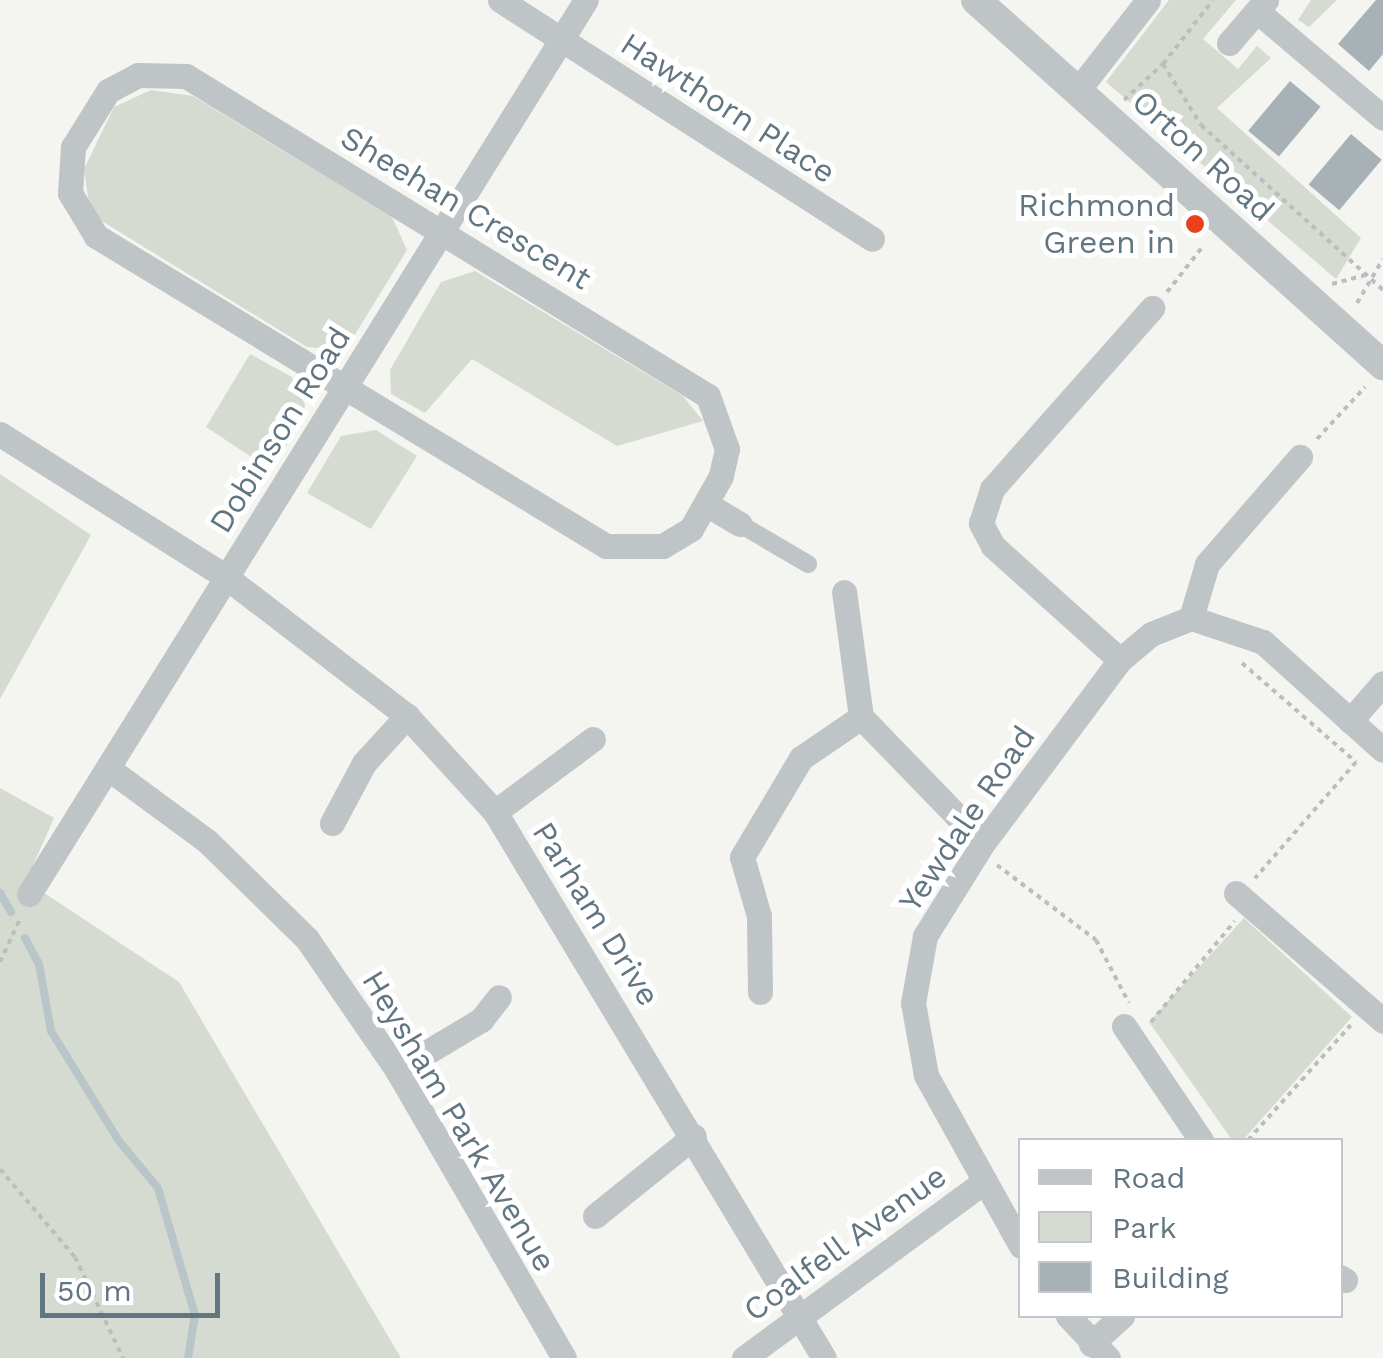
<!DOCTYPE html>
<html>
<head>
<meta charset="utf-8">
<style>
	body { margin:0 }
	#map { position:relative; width:1383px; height:1358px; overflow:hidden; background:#f4f4f0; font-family:"Work Sans",sans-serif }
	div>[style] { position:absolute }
	.green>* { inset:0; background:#d5dbd1 }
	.stream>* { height:8px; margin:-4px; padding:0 4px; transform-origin:4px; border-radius:4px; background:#b8c5c9 }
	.building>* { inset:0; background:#a8b1b6; transform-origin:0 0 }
	.path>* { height:4px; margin-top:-2px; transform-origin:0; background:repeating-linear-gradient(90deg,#bbbdbf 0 5px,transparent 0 10px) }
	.pedestrian>* { height:18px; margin:-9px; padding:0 9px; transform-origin:9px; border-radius:9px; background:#bfc4c6 }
	.minor>* { height:25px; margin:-12.5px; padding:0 12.5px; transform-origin:12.5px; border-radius:12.5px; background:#bfc4c6 }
	.tertiary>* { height:30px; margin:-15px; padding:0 15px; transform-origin:15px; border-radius:15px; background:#bfc4c6 }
	.dots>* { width:28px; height:28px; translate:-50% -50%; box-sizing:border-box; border:5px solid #fff; border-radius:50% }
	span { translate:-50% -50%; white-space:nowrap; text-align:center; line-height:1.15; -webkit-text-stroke:10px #fff; paint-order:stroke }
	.street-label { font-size:32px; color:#627682 }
	.poi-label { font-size:32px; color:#627682 }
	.right { translate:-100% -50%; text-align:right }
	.legend { position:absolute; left:1018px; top:1138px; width:325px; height:180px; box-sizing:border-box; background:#fff; border:2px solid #c0c8cd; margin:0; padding:12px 18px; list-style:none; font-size:30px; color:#627682 }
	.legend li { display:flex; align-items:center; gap:20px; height:50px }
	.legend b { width:50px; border:2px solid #c0c8cd }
	.scale { position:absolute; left:40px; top:1273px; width:180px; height:45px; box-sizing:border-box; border:5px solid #627682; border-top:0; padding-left:12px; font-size:30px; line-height:35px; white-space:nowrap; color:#627682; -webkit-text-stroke:8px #fff; paint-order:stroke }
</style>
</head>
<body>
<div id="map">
	<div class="green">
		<div style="clip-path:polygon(1169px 0,1236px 0,1203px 39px,1238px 69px,1257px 46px,1271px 58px,1217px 108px,1361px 238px,1336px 279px,1106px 82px)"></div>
		<div style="clip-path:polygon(1311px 0,1337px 0,1309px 27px,1298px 20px)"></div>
		<div style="clip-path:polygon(151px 90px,193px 96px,392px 217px,407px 250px,354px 336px,329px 349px,307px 347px,100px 220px,89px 204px,84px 169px,114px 107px)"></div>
		<div style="clip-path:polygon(475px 271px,683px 396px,703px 421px,617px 446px,472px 359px,425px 413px,391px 394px,390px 370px,441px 282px)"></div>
		<div style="clip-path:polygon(250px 354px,292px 377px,305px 405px,302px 422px,271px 470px,206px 427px)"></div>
		<div style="clip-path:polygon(376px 430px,417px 456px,371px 529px,307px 493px,341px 436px)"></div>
		<div style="clip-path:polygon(0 474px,91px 535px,0 699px)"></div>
		<div style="clip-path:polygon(0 788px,54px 818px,26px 881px,179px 982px,401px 1358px,0 1358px)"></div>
		<div style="clip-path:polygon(1244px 918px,1352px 1017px,1243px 1140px,1232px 1140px,1149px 1022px)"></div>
	</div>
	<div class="stream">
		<div style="left:0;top:893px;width:22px;rotate:60deg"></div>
		<div style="left:25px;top:938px;width:30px;rotate:62deg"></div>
		<div style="left:39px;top:964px;width:68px;rotate:79.8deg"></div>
		<div style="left:51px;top:1031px;width:129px;rotate:58.3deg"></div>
		<div style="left:119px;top:1141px;width:61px;rotate:50.3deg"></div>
		<div style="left:158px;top:1188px;width:132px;rotate:73.8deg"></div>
		<div style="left:195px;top:1315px;width:44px;rotate:99.2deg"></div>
	</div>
	<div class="building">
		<div style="clip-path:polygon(1376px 0,1383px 0,1383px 54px,1369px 71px,1338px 44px)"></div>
		<div style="left:1290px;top:81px;width:40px;height:65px;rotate:40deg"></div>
		<div style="left:1351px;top:134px;width:40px;height:66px;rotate:40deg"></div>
	</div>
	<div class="path">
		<div style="left:1163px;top:64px;width:81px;rotate:-52deg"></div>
		<div style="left:1124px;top:100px;width:53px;rotate:-42.7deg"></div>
		<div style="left:1163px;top:64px;width:72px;rotate:58.1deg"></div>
		<div style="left:1201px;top:125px;width:246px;rotate:42.2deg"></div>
		<div style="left:1332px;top:284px;width:35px;rotate:-15deg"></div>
		<div style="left:1167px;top:292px;width:60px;rotate:-51.8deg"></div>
		<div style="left:1357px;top:303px;width:51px;rotate:-59.4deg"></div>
		<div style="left:1317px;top:439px;width:71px;rotate:-47.3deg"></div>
		<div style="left:1242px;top:663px;width:151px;rotate:41deg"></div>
		<div style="left:1356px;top:762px;width:154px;rotate:131deg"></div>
		<div style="left:997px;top:865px;width:124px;rotate:37.1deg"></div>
		<div style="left:1096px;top:940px;width:71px;rotate:62.4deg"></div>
		<div style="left:0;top:962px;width:50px;rotate:-65deg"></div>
		<div style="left:1151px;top:1022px;width:131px;rotate:-50.3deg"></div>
		<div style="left:1248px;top:1140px;width:154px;rotate:-48.2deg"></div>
		<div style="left:0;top:1169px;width:116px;rotate:49.6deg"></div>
		<div style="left:75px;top:1257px;width:112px;rotate:64.6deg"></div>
	</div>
	<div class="pedestrian">
		<div style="left:740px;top:524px;width:79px;rotate:30.5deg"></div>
	</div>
	<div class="minor">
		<div style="left:500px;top:0;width:442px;rotate:32.7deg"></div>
		<div style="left:1257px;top:11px;width:165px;rotate:40.3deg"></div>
		<div style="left:1229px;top:43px;width:57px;rotate:-49.3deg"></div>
		<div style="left:138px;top:75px;width:48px;rotate:1.2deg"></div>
		<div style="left:186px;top:76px;width:612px;rotate:31.51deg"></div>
		<div style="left:708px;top:396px;width:56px;rotate:70.3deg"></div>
		<div style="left:727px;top:449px;width:28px;rotate:103deg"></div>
		<div style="left:721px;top:476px;width:61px;rotate:119.5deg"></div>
		<div style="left:691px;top:529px;width:33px;rotate:149deg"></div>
		<div style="left:663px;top:546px;width:57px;rotate:180deg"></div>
		<div style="left:606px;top:546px;width:597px;rotate:-148.71deg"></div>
		<div style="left:96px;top:236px;width:50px;rotate:-121.2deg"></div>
		<div style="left:70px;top:193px;width:46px;rotate:-86.3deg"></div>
		<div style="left:73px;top:147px;width:66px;rotate:-58deg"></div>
		<div style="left:108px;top:91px;width:34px;rotate:-28deg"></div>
		<div style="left:1078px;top:90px;width:114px;rotate:-52.1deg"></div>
		<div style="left:0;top:434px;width:267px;rotate:32.3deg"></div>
		<div style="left:226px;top:577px;width:228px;rotate:37.5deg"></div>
		<div style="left:407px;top:716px;width:130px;rotate:47.5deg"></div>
		<div style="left:495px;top:812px;width:637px;rotate:58.93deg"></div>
		<div style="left:708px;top:505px;width:37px;rotate:31deg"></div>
		<div style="left:1191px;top:618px;width:56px;rotate:-73.5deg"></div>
		<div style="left:1207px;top:564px;width:142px;rotate:-49deg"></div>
		<div style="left:1120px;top:660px;width:171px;rotate:-138.1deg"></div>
		<div style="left:993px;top:546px;width:26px;rotate:-118deg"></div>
		<div style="left:981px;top:523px;width:36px;rotate:-72deg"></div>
		<div style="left:992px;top:489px;width:242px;rotate:-48.5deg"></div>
		<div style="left:861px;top:717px;width:175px;rotate:45.9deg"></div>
		<div style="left:1350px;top:721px;width:50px;rotate:-49deg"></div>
		<div style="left:109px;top:769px;width:122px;rotate:36.3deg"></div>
		<div style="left:207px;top:841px;width:140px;rotate:44.4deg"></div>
		<div style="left:307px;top:939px;width:159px;rotate:55.5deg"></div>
		<div style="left:397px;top:1070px;width:333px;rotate:59.9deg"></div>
		<div style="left:495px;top:812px;width:122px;rotate:-36.7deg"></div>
		<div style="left:332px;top:823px;width:68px;rotate:-61.9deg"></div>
		<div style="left:364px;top:763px;width:64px;rotate:-47.5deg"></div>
		<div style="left:1236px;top:893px;width:195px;rotate:41deg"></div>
		<div style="left:29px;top:894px;width:1053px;rotate:-58.08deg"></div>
		<div style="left:760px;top:992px;width:76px;rotate:-90.8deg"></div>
		<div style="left:759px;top:916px;width:61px;rotate:-106.1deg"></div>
		<div style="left:742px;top:857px;width:115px;rotate:-59.2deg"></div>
		<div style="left:801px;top:758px;width:73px;rotate:-34.3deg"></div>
		<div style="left:861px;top:717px;width:126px;rotate:-97.7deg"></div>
		<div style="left:1124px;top:1026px;width:138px;rotate:56deg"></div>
		<div style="left:397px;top:1070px;width:98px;rotate:-30.8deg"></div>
		<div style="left:481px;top:1020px;width:29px;rotate:-52deg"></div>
		<div style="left:595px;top:1216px;width:127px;rotate:-38.9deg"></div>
		<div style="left:1021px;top:1246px;width:196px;rotate:-119.1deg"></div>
		<div style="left:926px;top:1075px;width:73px;rotate:-100.2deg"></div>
		<div style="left:913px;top:1003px;width:68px;rotate:-79.8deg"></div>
		<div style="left:925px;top:936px;width:110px;rotate:-58.1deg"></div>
		<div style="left:983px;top:843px;width:229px;rotate:-53.2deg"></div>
		<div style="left:1120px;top:660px;width:40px;rotate:-40deg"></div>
		<div style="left:1151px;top:634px;width:43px;rotate:-21.8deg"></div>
		<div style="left:1191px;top:618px;width:76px;rotate:18.4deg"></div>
		<div style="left:1263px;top:642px;width:161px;rotate:42deg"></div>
		<div style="left:1340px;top:1277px;width:6px;rotate:31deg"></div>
		<div style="left:1068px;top:1316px;width:58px;rotate:46.4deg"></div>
		<div style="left:1091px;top:1344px;width:42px;rotate:-42.1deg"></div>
		<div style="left:744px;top:1358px;width:299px;rotate:-36.3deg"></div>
	</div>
	<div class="tertiary">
		<div style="left:976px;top:0;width:547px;rotate:41.89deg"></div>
	</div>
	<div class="dots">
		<div style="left:1195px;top:224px;background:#e9411c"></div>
	</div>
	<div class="street-label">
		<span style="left:728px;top:108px;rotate:33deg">Hawthorn Place</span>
		<span style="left:1203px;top:156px;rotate:42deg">Orton Road</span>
		<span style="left:466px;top:208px;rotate:31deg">Sheehan Crescent</span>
		<span style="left:280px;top:430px;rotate:-58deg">Dobinson Road</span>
		<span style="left:967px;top:819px;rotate:-56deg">Yewdale Road</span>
		<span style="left:596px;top:914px;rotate:58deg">Parham Drive</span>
		<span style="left:459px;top:1121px;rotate:59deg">Heysham Park Avenue</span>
		<span style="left:845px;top:1243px;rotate:-36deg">Coalfell Avenue</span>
	</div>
	<div class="poi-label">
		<span class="right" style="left:1175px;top:224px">Richmond<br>Green in</span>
	</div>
	<ul class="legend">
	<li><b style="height:12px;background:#bfc4c6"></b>Road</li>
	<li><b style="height:28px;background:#d5dbd1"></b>Park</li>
	<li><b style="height:28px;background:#a8b1b6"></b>Building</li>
	</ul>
	<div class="scale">50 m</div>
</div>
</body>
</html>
